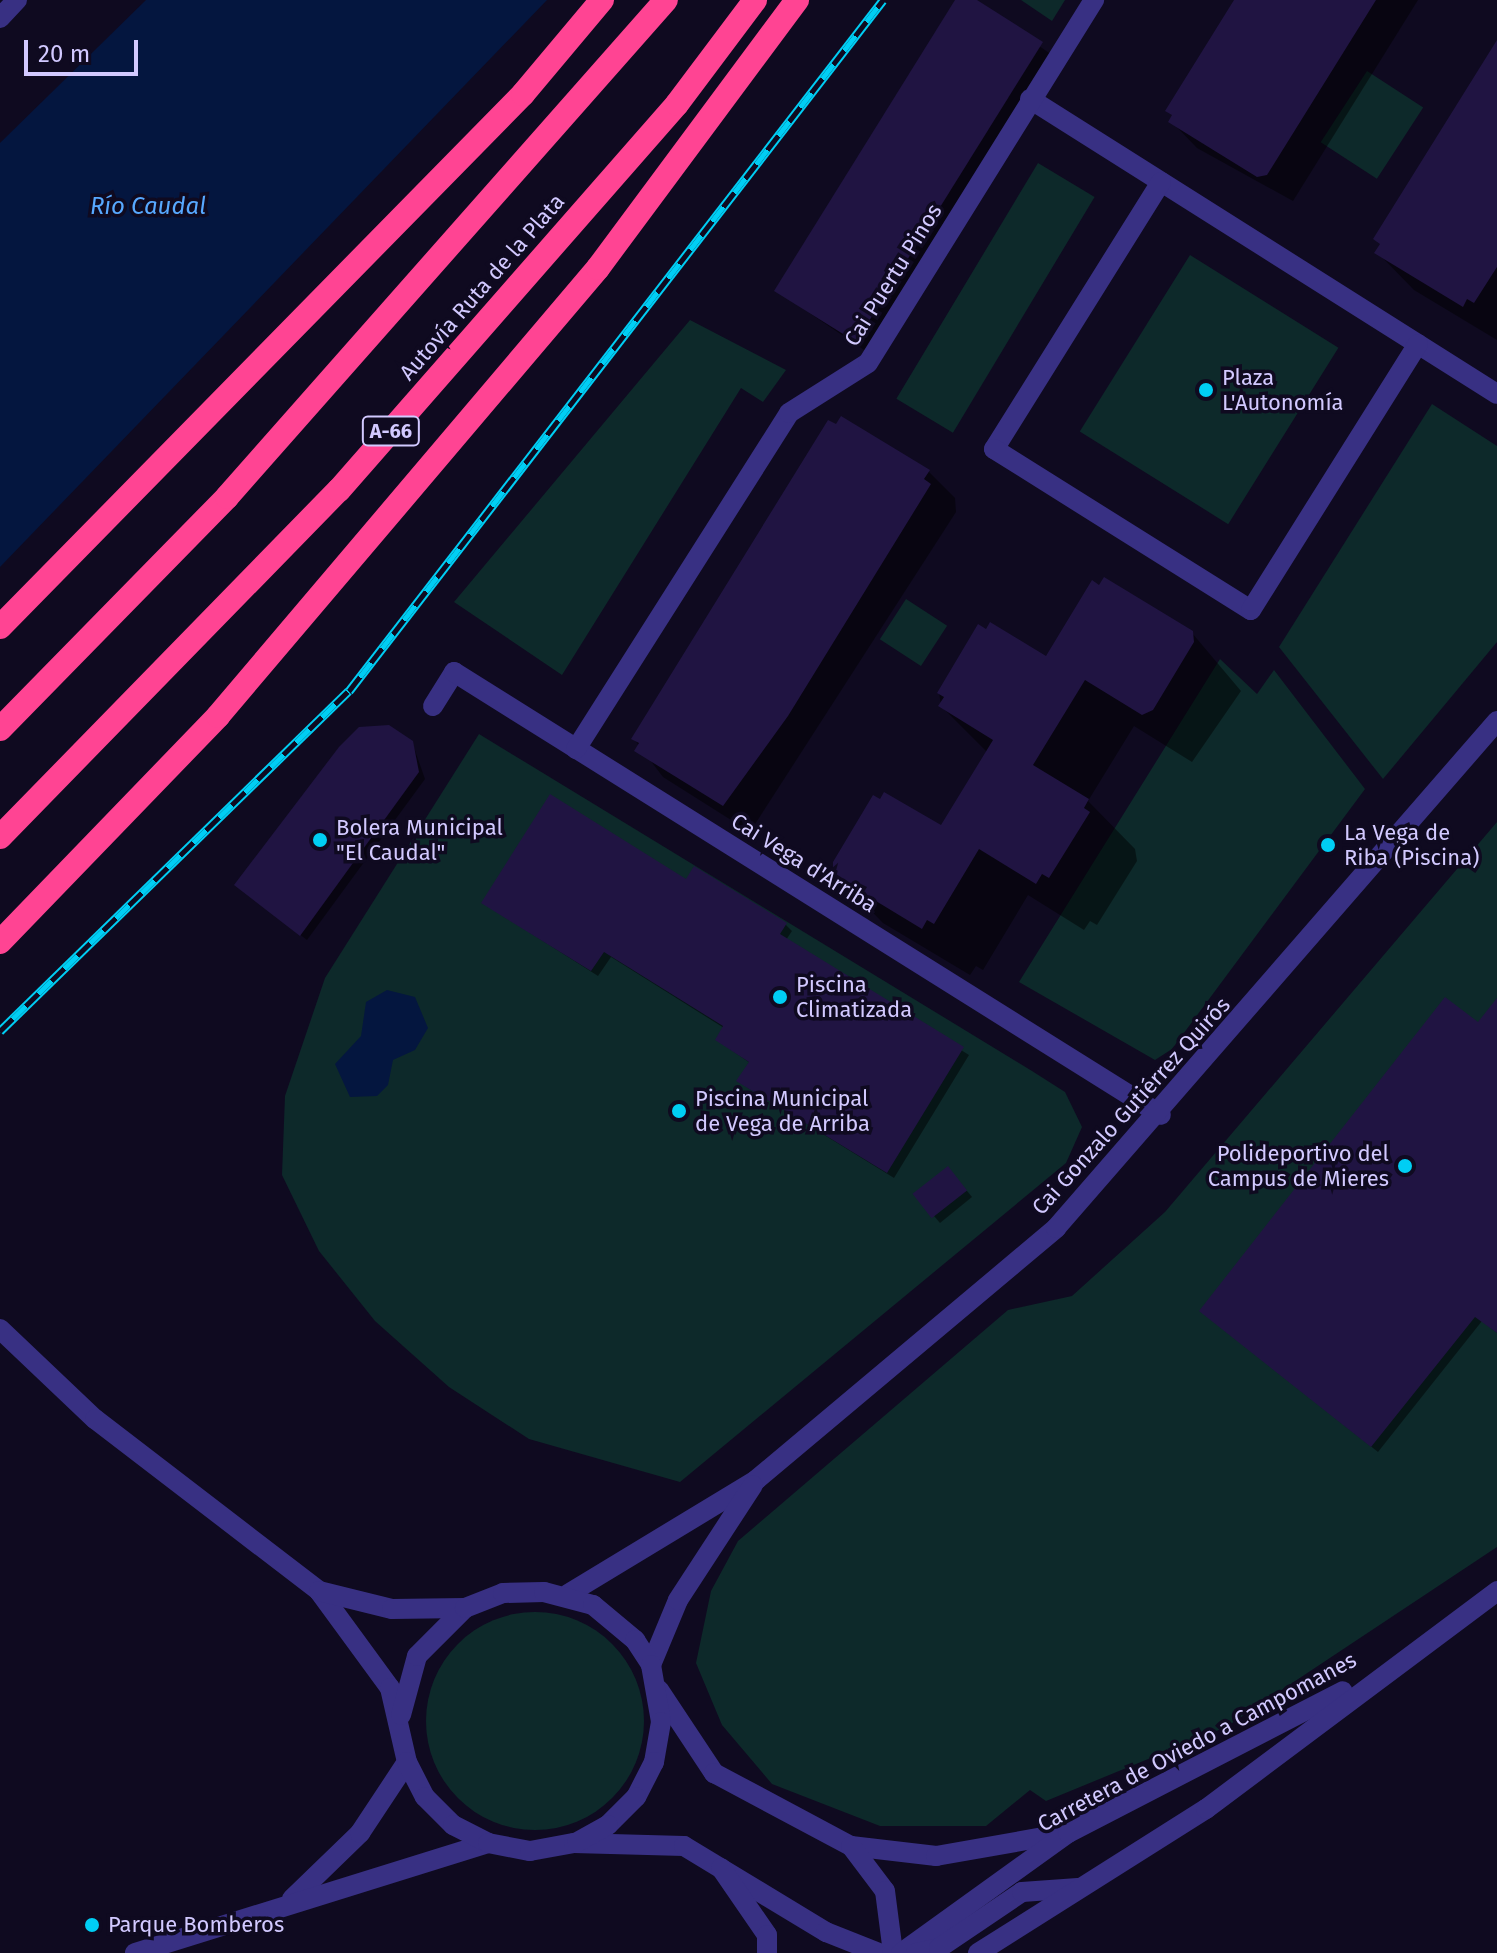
<!DOCTYPE html>
<html>
<head>
<meta charset="utf-8">
<style>
	body { margin:0 }
	#map { position:relative; width:1497px; height:1953px; overflow:hidden; background:#0f0a20; font-family:"Fira Sans",sans-serif }
	div>[style] { position:absolute }
	.green>* { inset:0; background:#0d292a; transform-origin:0 0 }
	.round { border-radius:50% }
	.water>* { inset:0; background:#04163f }
	.shadow>* { inset:0; background:#0007 }
	.building>* { inset:0; background:#201442; transform-origin:0 0 }
	.minor>* { height:20px; margin:-10px; padding:0 10px; transform-origin:10px; border-radius:10px; background:#383083 }
	.tertiary>* { height:20px; margin:-10px; padding:0 10px; transform-origin:10px; border-radius:10px; background:#383083 }
	.motorway>* { height:24px; margin:-12px; padding:0 12px; transform-origin:12px; border-radius:12px; background:#ff4493 }
	.rail>* { height:9px; margin-top:-4.5px; transform-origin:0; background:repeating-linear-gradient(90deg,#0f0a20 0 18px,#00cef4 0 36px); box-sizing:border-box; border-block:2px solid #00cef4 }
	.dots>* { width:22px; height:22px; translate:-50% -50%; box-sizing:border-box; border:4px solid #0f0a20; border-radius:50% }
	span { translate:-50% -50%; white-space:nowrap; text-align:center; line-height:1.15; -webkit-text-stroke:7px #0f0a20; paint-order:stroke }
	.shield-label span { padding:2px 6px; background:#0f0a20; border:2px solid; border-radius:6px; -webkit-text-stroke-width:0 }
	.shield-label { font-size:20px; color:#d2c9ff; font-weight:700 }
	.street-label { font-size:22px; color:#d2c9ff }
	.poi-label { font-size:22px; color:#d2c9ff }
	.left { translate:0 -50%; text-align:left }
	.right { translate:-100% -50%; text-align:right }
	.water-label { font-size:24px; color:#57a8ff; font-style:italic }
	.scale { position:absolute; left:24px; top:40px; width:114px; height:36px; box-sizing:border-box; border:4px solid #d2c9ff; border-top:0; padding-left:10px; font-size:24px; line-height:28px; white-space:nowrap; color:#d2c9ff; -webkit-text-stroke:6px #0f0a20; paint-order:stroke }
</style>
</head>
<body>
<div id="map">
	<div class="green">
		<div style="clip-path:polygon(1021px 0,1065px 0,1052px 21px)"></div>
		<div style="left:1367px;top:71px;width:67px;height:85px;rotate:33deg"></div>
		<div style="left:1038px;top:163px;width:66px;height:275px;rotate:31deg"></div>
		<div style="left:1190px;top:255px;width:175px;height:208px;rotate:32deg"></div>
		<div style="clip-path:polygon(690px 320px,786px 370px,763px 402px,741px 388px,562px 675px,454px 602px)"></div>
		<div style="clip-path:polygon(1432px 404px,1497px 446px,1497px 642px,1383px 779px,1279px 647px)"></div>
		<div style="left:906px;top:599px;width:49px;height:48px;rotate:33deg"></div>
		<div style="clip-path:polygon(1220px 659px,1257px 694px,1274px 670px,1365px 789px,1172px 1049px,1155px 1060px,1019px 982px)"></div>
		<div style="clip-path:polygon(479px 734px,1032px 1071px,1065px 1092px,1082px 1127px,1066px 1163px,680px 1482px,529px 1439px,449px 1387px,375px 1321px,319px 1251px,282px 1175px,285px 1096px,325px 978px)"></div>
		<div style="clip-path:polygon(1497px 822px,1497px 1547px,1226px 1727px,1046px 1801px,1030px 1790px,986px 1826px,880px 1826px,772px 1784px,722px 1725px,696px 1663px,711px 1591px,738px 1541px,1008px 1310px,1072px 1296px,1165px 1212px)"></div>
		<div class="round" style="left:426px;top:1612px;width:218px;height:218px"></div>
	</div>
	<div class="water">
		<div style="clip-path:polygon(146px 0,547px 0,0 567px,0 143px)"></div>
		<div style="clip-path:polygon(387px 990px,415px 997px,428px 1028px,415px 1050px,393px 1060px,388px 1085px,377px 1096px,350px 1097px,335px 1064px,361px 1036px,366px 1002px)"></div>
	</div>
	<div class="shadow">
		<div style="clip-path:polygon(958px 0,973px 0,1055px 57px,870px 354px,777px 291px)"></div>
		<div style="clip-path:polygon(1236px 0,1418px 0,1293px 201px,1197px 148px,1171px 121px)"></div>
		<div style="clip-path:polygon(1497px 44px,1497px 340px,1414px 290px,1377px 252px)"></div>
		<div style="clip-path:polygon(842px 419px,929px 472px,955px 498px,956px 512px,750px 832px,663px 777px,634px 739px)"></div>
		<div style="clip-path:polygon(1192px 633px,1241px 691px,1192px 762px,1134px 726px,1088px 801px,1135px 849px,1137px 861px,1097px 925px,1090px 921px,1084px 930px,1028px 895px,983px 970px,976px 966px,970px 975px,883px 923px,835px 874px,941px 828px,988px 753px,941px 706px,939px 692px,1047px 659px)"></div>
		<div style="clip-path:polygon(412px 742px,425px 779px,307px 940px,243px 891px)"></div>
		<div style="clip-path:polygon(687px 881px,786px 925px,792px 931px,786px 940px,969px 1055px,894px 1178px,745px 1086px,739px 1080px,750px 1063px,717px 1040px,724px 1028px,611px 957px,598px 976px,483px 903px)"></div>
		<div style="clip-path:polygon(1497px 1002px,1497px 1333px,1482px 1321px,1378px 1452px,1208px 1317px)"></div>
		<div style="clip-path:polygon(954px 1175px,972px 1197px,940px 1223px,915px 1194px)"></div>
	</div>
	<div class="building">
		<div style="clip-path:polygon(955px 0,977px 0,1043px 42px,856px 342px,774px 291px)"></div>
		<div style="clip-path:polygon(1234px 0,1376px 0,1267px 175px,1257px 177px,1168px 122px,1172px 115px,1165px 111px)"></div>
		<div style="clip-path:polygon(1497px 40px,1497px 267px,1474px 303px,1467px 299px,1463px 307px,1374px 253px,1380px 244px,1373px 239px)"></div>
		<div style="clip-path:polygon(841px 416px,930px 470px,924px 479px,931px 484px,788px 716px,723px 806px,634px 751px,639px 743px,631px 739px,828px 420px,836px 424px)"></div>
		<div style="clip-path:polygon(1104px 577px,1193px 631px,1194px 642px,1153px 710px,1142px 715px,1085px 680px,1033px 765px,1089px 799px,1084px 808px,1090px 812px,1049px 878px,1042px 874px,1036px 884px,979px 849px,934px 924px,927px 920px,922px 929px,833px 875px,833px 862px,873px 795px,880px 799px,884px 792px,941px 825px,993px 740px,938px 706px,944px 697px,937px 693px,978px 624px,986px 629px,990px 622px,1046px 656px,1092px 580px,1099px 585px)"></div>
		<div style="clip-path:polygon(389px 725px,413px 741px,419px 772px,300px 936px,234px 885px,339px 747px,359px 727px)"></div>
		<div style="clip-path:polygon(550px 794px,686px 879px,694px 866px,787px 923px,780px 934px,964px 1047px,887px 1173px,736px 1081px,749px 1062px,715px 1040px,723px 1026px,604px 952px,591px 971px,481px 903px)"></div>
		<div style="clip-path:polygon(1445px 997px,1478px 1022px,1497px 998px,1497px 1333px,1475px 1317px,1371px 1447px,1199px 1311px)"></div>
		<div style="left:948px;top:1166px;width:31px;height:45px;rotate:52deg"></div>
	</div>
	<div class="minor">
		<div style="left:1030px;top:99px;width:552px;rotate:32.28deg"></div>
		<div style="left:1161px;top:182px;width:315px;rotate:122deg"></div>
		<div style="left:994px;top:449px;width:303px;rotate:32.1deg"></div>
		<div style="left:1251px;top:610px;width:314px;rotate:-57.9deg"></div>
		<div style="left:433px;top:706px;width:40px;rotate:-58deg"></div>
		<div style="left:454px;top:672px;width:834px;rotate:32.07deg"></div>
		<div style="left:576px;top:749px;width:398px;rotate:-57.6deg"></div>
		<div style="left:789px;top:413px;width:93px;rotate:-32.3deg"></div>
		<div style="left:868px;top:363px;width:428px;rotate:-58.1deg"></div>
		<div style="left:568px;top:1594px;width:220px;rotate:-31.2deg"></div>
		<div style="left:756px;top:1480px;width:392px;rotate:-40deg"></div>
		<div style="left:1056px;top:1228px;width:672px;rotate:-48.98deg"></div>
		<div style="left:651px;top:1665px;width:70px;rotate:-67.4deg"></div>
		<div style="left:678px;top:1600px;width:137px;rotate:-56.9deg"></div>
		<div style="left:292px;top:1899px;width:95px;rotate:-44.1deg"></div>
		<div style="left:360px;top:1833px;width:85px;rotate:-56.5deg"></div>
		<div style="left:135px;top:1953px;width:370px;rotate:-17.3deg"></div>
	</div>
	<div class="tertiary">
		<div style="left:0;top:18px;width:25px;rotate:-47deg"></div>
		<div style="left:0;top:1329px;width:131px;rotate:43.5deg"></div>
		<div style="left:95px;top:1419px;width:282px;rotate:37.5deg"></div>
		<div style="left:319px;top:1591px;width:120px;rotate:53.8deg"></div>
		<div style="left:390px;top:1688px;width:76px;rotate:77.1deg"></div>
		<div style="left:407px;top:1762px;width:39px;rotate:63deg"></div>
		<div style="left:425px;top:1797px;width:40px;rotate:45deg"></div>
		<div style="left:453px;top:1825px;width:39px;rotate:27deg"></div>
		<div style="left:488px;top:1843px;width:43px;rotate:10.8deg"></div>
		<div style="left:530px;top:1851px;width:45px;rotate:-10.3deg"></div>
		<div style="left:574px;top:1843px;width:110px;rotate:1.6deg"></div>
		<div style="left:684px;top:1846px;width:166px;rotate:31.2deg"></div>
		<div style="left:826px;top:1932px;width:57px;rotate:21.6deg"></div>
		<div style="left:319px;top:1591px;width:75px;rotate:13.9deg"></div>
		<div style="left:392px;top:1609px;width:73px;rotate:-0.8deg"></div>
		<div style="left:659px;top:1690px;width:100px;rotate:56.5deg"></div>
		<div style="left:714px;top:1773px;width:155px;rotate:28.1deg"></div>
		<div style="left:851px;top:1846px;width:86px;rotate:6.7deg"></div>
		<div style="left:936px;top:1856px;width:127px;rotate:-10deg"></div>
		<div style="left:401px;top:1715px;width:61px;rotate:-74.8deg"></div>
		<div style="left:417px;top:1656px;width:68px;rotate:-45deg"></div>
		<div style="left:465px;top:1608px;width:41px;rotate:-21.5deg"></div>
		<div style="left:503px;top:1593px;width:41px;rotate:-1.4deg"></div>
		<div style="left:544px;top:1592px;width:51px;rotate:14.9deg"></div>
		<div style="left:593px;top:1605px;width:55px;rotate:39.8deg"></div>
		<div style="left:635px;top:1640px;width:30px;rotate:57deg"></div>
		<div style="left:651px;top:1665px;width:58px;rotate:80deg"></div>
		<div style="left:661px;top:1722px;width:41px;rotate:99.9deg"></div>
		<div style="left:654px;top:1762px;width:39px;rotate:117deg"></div>
		<div style="left:636px;top:1797px;width:40px;rotate:135deg"></div>
		<div style="left:608px;top:1825px;width:35px;rotate:151deg"></div>
		<div style="left:851px;top:1846px;width:56px;rotate:52.9deg"></div>
		<div style="left:885px;top:1891px;width:63px;rotate:82.6deg"></div>
		<div style="left:721px;top:1868px;width:81px;rotate:55.5deg"></div>
		<div style="left:767px;top:1935px;width:18px;rotate:90deg"></div>
		<div style="left:901px;top:1953px;width:206px;rotate:-35.7deg"></div>
		<div style="left:1068px;top:1833px;width:309px;rotate:-27.3deg"></div>
		<div style="left:916px;top:1953px;width:24px;rotate:-12deg"></div>
		<div style="left:939px;top:1948px;width:100px;rotate:-34deg"></div>
		<div style="left:1022px;top:1892px;width:56px;rotate:-4.1deg"></div>
		<div style="left:978px;top:1953px;width:270px;rotate:-32.3deg"></div>
		<div style="left:1206px;top:1809px;width:364px;rotate:-36.8deg"></div>
	</div>
	<div class="motorway">
		<div style="left:0;top:627px;width:747px;rotate:-45.54deg"></div>
		<div style="left:523px;top:94px;width:123px;rotate:-50deg"></div>
		<div style="left:0;top:729px;width:325px;rotate:-45.6deg"></div>
		<div style="left:227px;top:497px;width:663px;rotate:-48.55deg"></div>
		<div style="left:0;top:837px;width:485px;rotate:-45.7deg"></div>
		<div style="left:339px;top:490px;width:513px;rotate:-48.79deg"></div>
		<div style="left:677px;top:104px;width:130px;rotate:-53.1deg"></div>
		<div style="left:0;top:942px;width:314px;rotate:-46deg"></div>
		<div style="left:218px;top:716px;width:587px;rotate:-49.69deg"></div>
		<div style="left:598px;top:268px;width:334px;rotate:-53.4deg"></div>
	</div>
	<div class="rail">
		<div style="left:0;top:1031px;width:487px;rotate:-44.3deg"></div>
		<div style="left:349px;top:691px;width:873px;rotate:-52.3deg"></div>
	</div>
	<div class="dots">
		<div style="left:1206px;top:390px;background:#00cef4"></div>
		<div style="left:320px;top:840px;background:#00cef4"></div>
		<div style="left:1328px;top:845px;background:#00cef4"></div>
		<div style="left:780px;top:997px;background:#00cef4"></div>
		<div style="left:679px;top:1111px;background:#00cef4"></div>
		<div style="left:1405px;top:1166px;background:#00cef4"></div>
		<div style="left:92px;top:1925px;background:#00cef4"></div>
	</div>
	<div class="shield-label">
		<span style="left:391px;top:431px">A-66</span>
	</div>
	<div class="street-label">
		<span style="left:893px;top:275px;rotate:-58deg">Cai Puertu Pinos</span>
		<span style="left:482px;top:287px;rotate:-49deg">Autovía Ruta de la Plata</span>
		<span style="left:804px;top:863px;rotate:32deg">Cai Vega d'Arriba</span>
		<span style="left:1131px;top:1106px;rotate:-48deg">Cai Gonzalo Gutiérrez Quirós</span>
		<span style="left:1197px;top:1742px;rotate:-28deg">Carretera de Oviedo a Campomanes</span>
	</div>
	<div class="poi-label">
		<span class="left" style="left:1222px;top:390px">Plaza<br>L'Autonomía</span>
		<span class="left" style="left:336px;top:840px">Bolera Municipal<br>"El Caudal"</span>
		<span class="left" style="left:1344px;top:845px">La Vega de<br>Riba (Piscina)</span>
		<span class="left" style="left:796px;top:997px">Piscina<br>Climatizada</span>
		<span class="left" style="left:695px;top:1111px">Piscina Municipal<br>de Vega de Arriba</span>
		<span class="right" style="left:1389px;top:1166px">Polideportivo del<br>Campus de Mieres</span>
		<span class="left" style="left:108px;top:1925px">Parque Bomberos</span>
	</div>
	<div class="water-label">
		<span style="left:148px;top:207px">Río Caudal</span>
	</div>
	<div class="scale">20 m</div>
</div>
</body>
</html>
